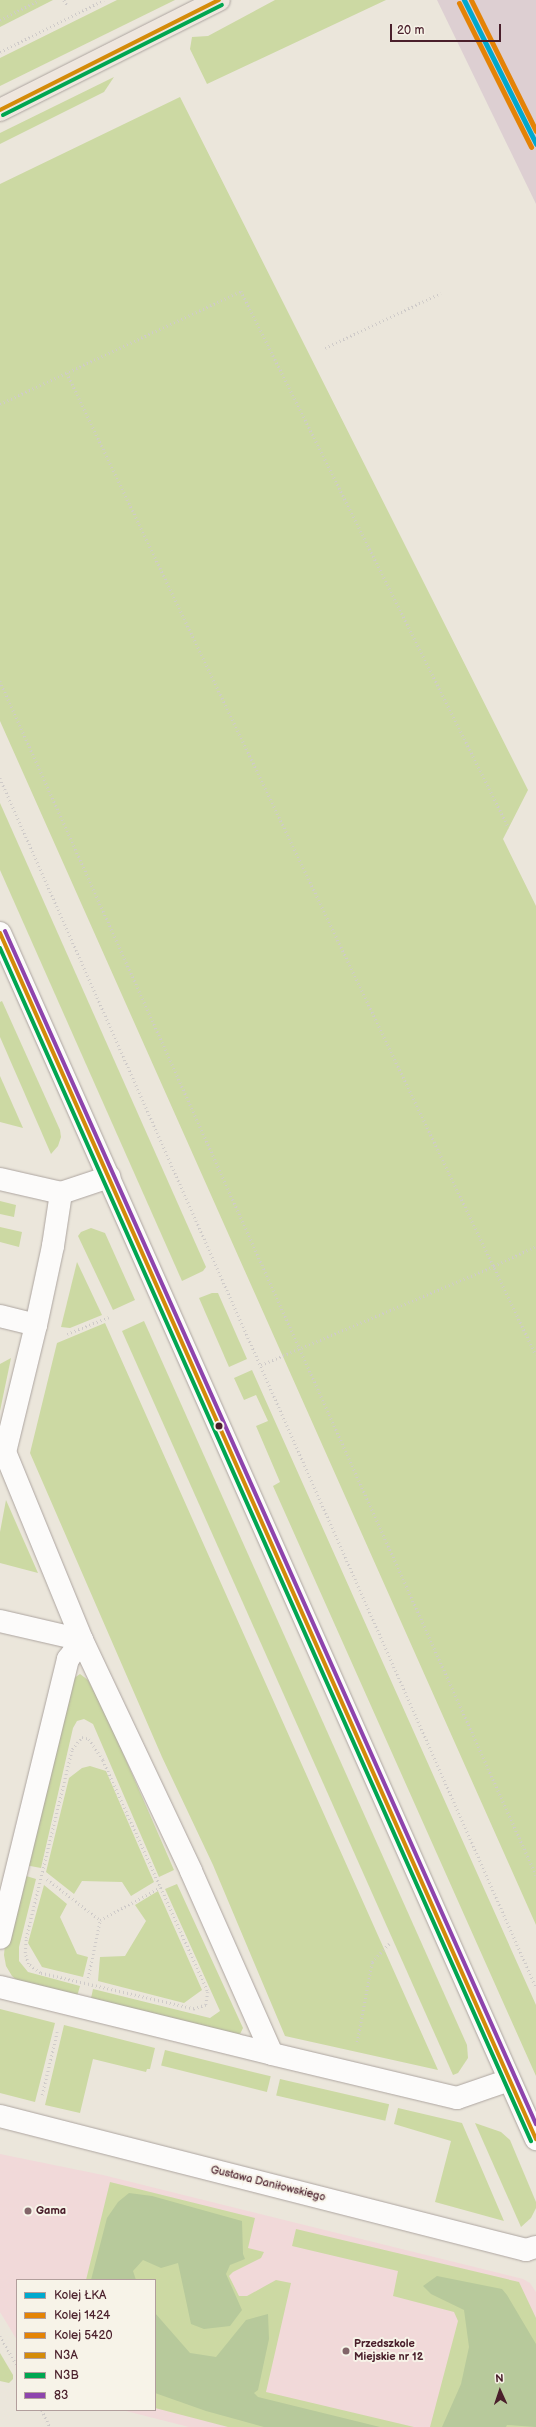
<!DOCTYPE html>
<html>
<head>
<meta charset="utf-8">
<style>
	body { margin:0 }
	#map { position:relative; width:536px; height:2427px; overflow:hidden; background:#ebe6db; font-family:"Balsamiq Sans",sans-serif }
	div>[style] { position:absolute }
	.built>* { inset:0; background:#f1d9d9 }
	.industrial>* { inset:0; background:#ddcfd2 }
	.green>* { inset:0; background:#ccd9a3; transform-origin:0 0 }
	.forest>* { inset:0; background:#b7c99b }
	.path>* { height:2.5px; margin-top:-1.25px; transform-origin:0; background:repeating-linear-gradient(90deg,#cfcbc9 0 1px,transparent 0 4px) }
	.roads { filter:drop-shadow(0 0 1px #ada5a0) drop-shadow(0 0 1px #ada5a0) }
	.minor>* { height:22px; margin:-11px; padding:0 11px; transform-origin:11px; border-radius:11px; background:#fcfbfa }
	.major>* { height:22px; margin:-11px; padding:0 11px; transform-origin:11px; border-radius:11px; background:#eee6de }
	.bus-1>* { height:4px; margin:-2px; padding:0 2px; transform-origin:2px; border-radius:2px; background:#d48b09 }
	.bus-2>* { height:4px; margin:-2px; padding:0 2px; transform-origin:2px; border-radius:2px; background:#00a651 }
	.bus-3>* { height:4px; margin:-2px; padding:0 2px; transform-origin:2px; border-radius:2px; background:#8e44ad }
	.rail-1>* { height:5px; margin:-2.5px; padding:0 2.5px; transform-origin:2.5px; border-radius:2.5px; background:#00a9ce }
	.rail-2>* { height:5px; margin:-2.5px; padding:0 2.5px; transform-origin:2.5px; border-radius:2.5px; background:#e48306 }
	.rail-3>* { height:5px; margin:-2.5px; padding:0 2.5px; transform-origin:2.5px; border-radius:2.5px; background:#e48306 }
	.dots>* { width:11px; height:11px; translate:-50% -50%; box-sizing:border-box; border:2px solid #f7f3e8; border-radius:50% }
	span { translate:-50% -50%; white-space:nowrap; text-align:center; line-height:1.15; -webkit-text-stroke:4px #f7f3e8; paint-order:stroke }
	.street-label { font-size:11px; color:#4a1f2b }
	.poi-label { font-size:11px; color:#4a1f2b; font-weight:700 }
	.left { translate:0 -50%; text-align:left }
	.legend { position:absolute; left:16px; top:2279px; width:140px; height:132px; box-sizing:border-box; background:#f7f3e8; border:1px solid #b29e9c; margin:0; padding:5px 7px; list-style:none; font-size:12px; color:#4a1f2b }
	.legend li { display:flex; align-items:center; gap:8px; height:20px }
	.legend b { width:20px; border:1px solid #b29e9c }
	.north { position:absolute; left:480px; top:2371px; width:40px; height:40px; -webkit-text-stroke:3px #f7f3e8; paint-order:stroke; rotate:357deg; font-size:11px; font-weight:700; line-height:16px; text-align:center; color:#4a1f2b }
	.north::after { content:''; display:block; margin:auto; width:14px; height:18px; background:#4a1f2b; clip-path:polygon(50% 0,100% 100%,50% 72%,0 100%) }
	.scale { position:absolute; left:390px; top:24px; width:111px; height:18px; box-sizing:border-box; border:2px solid #4a1f2b; border-top:0; padding-left:5px; font-size:12px; line-height:14px; white-space:nowrap; color:#4a1f2b; -webkit-text-stroke:3px #f7f3e8; paint-order:stroke }
</style>
</head>
<body>
<div id="map">
	<div class="built">
		<div style="clip-path:polygon(0 2154px,103px 2175px,523px 2279px,530px 2283px,536px 2292px,536px 2427px,189px 2427px,122px 2410px,155px 2410px,155px 2280px,17px 2280px,17px 2340px,0 2312px)"></div>
	</div>
	<div class="industrial">
		<div style="clip-path:polygon(437px 0,536px 0,536px 204px)"></div>
	</div>
	<div class="green">
		<div style="clip-path:polygon(0 0,53px 0,0 27px)"></div>
		<div style="clip-path:polygon(117px 0,175px 0,0 86px,0 58px)"></div>
		<div style="clip-path:polygon(275px 0,386px 0,207px 84px,190px 49px,192px 37px,208px 36px)"></div>
		<div style="clip-path:polygon(114px 77px,104px 92px,0 144px,0 133px)"></div>
		<div style="clip-path:polygon(180px 97px,528px 790px,503px 839px,536px 906px,536px 1925px,0 721px,0 184px)"></div>
		<div style="clip-path:polygon(0 803px,206px 1267px,203px 1271px,182px 1281px,0 870px)"></div>
		<div style="clip-path:polygon(2px 1001px,60px 1130px,61px 1137px,58px 1146px,51px 1154px,0 1037px,0 1002px)"></div>
		<div style="clip-path:polygon(0 1076px,23px 1128px,0 1122px)"></div>
		<div style="clip-path:polygon(0 1201px,16px 1205px,14px 1217px,0 1214px)"></div>
		<div style="clip-path:polygon(0 1227px,22px 1232px,19px 1247px,0 1242px)"></div>
		<div style="clip-path:polygon(91px 1228px,105px 1233px,135px 1300px,113px 1310px,78px 1236px,81px 1232px)"></div>
		<div style="clip-path:polygon(77px 1262px,102px 1315px,70px 1328px,61px 1327px)"></div>
		<div style="clip-path:polygon(212px 1293px,218px 1293px,247px 1359px,229px 1367px,199px 1298px)"></div>
		<div style="clip-path:polygon(144px 1321px,467px 2045px,468px 2058px,458px 2073px,453px 2075px,122px 1331px)"></div>
		<div style="clip-path:polygon(105px 1323px,438px 2070px,285px 2036px,213px 1865px,162px 1757px,30px 1453px,57px 1343px)"></div>
		<div style="clip-path:polygon(11px 1358px,0 1411px,0 1364px)"></div>
		<div style="clip-path:polygon(252px 1370px,536px 2005px,536px 2076px,273px 1486px,280px 1482px,256px 1426px,268px 1421px,256px 1395px,244px 1400px,234px 1378px)"></div>
		<div style="clip-path:polygon(6px 1500px,38px 1573px,0 1563px,0 1532px)"></div>
		<div style="clip-path:polygon(80px 1674px,88px 1680px,106px 1714px,174px 1870px,159px 1877px,93px 1724px,84px 1719px,77px 1721px,73px 1728px,41px 1868px,25px 1865px,73px 1679px)"></div>
		<div style="clip-path:polygon(90px 1766px,106px 1771px,154px 1882px,131px 1896px,122px 1882px,82px 1881px,74px 1894px,46px 1872px,69px 1778px,82px 1768px)"></div>
		<div style="clip-path:polygon(23px 1875px,36px 1879px,19px 1947px,19px 1961px,28px 1972px,80px 1986px,76px 2000px,21px 1984px,12px 1976px,6px 1966px,4px 1955px,5px 1944px)"></div>
		<div style="clip-path:polygon(177px 1884px,243px 2028px,239px 2036px,90px 2003px,93px 1989px,210px 2018px,220px 2011px,165px 1889px)"></div>
		<div style="clip-path:polygon(44px 1885px,67px 1904px,60px 1917px,77px 1954px,88px 1957px,83px 1977px,42px 1967px,28px 1943px)"></div>
		<div style="clip-path:polygon(158px 1891px,202px 1990px,184px 2003px,98px 1981px,100px 1957px,125px 1956px,146px 1921px,135px 1905px)"></div>
		<div style="clip-path:polygon(0 2009px,55px 2023px,35px 2102px,0 2093px)"></div>
		<div style="clip-path:polygon(64px 2025px,155px 2048px,150px 2069px,147px 2069px,146px 2072px,93px 2059px,80px 2113px,45px 2105px)"></div>
		<div style="left:165px;top:2050px;width:109px;height:16px;rotate:14deg"></div>
		<div style="left:280px;top:2079px;width:112px;height:17px;rotate:13deg"></div>
		<div style="clip-path:polygon(398px 2108px,462px 2123px,504px 2221px,435px 2202px,451px 2141px,394px 2124px)"></div>
		<div style="clip-path:polygon(475px 2123px,501px 2132px,510px 2140px,536px 2202px,536px 2208px,531px 2218px,521px 2227px)"></div>
		<div style="clip-path:polygon(110px 2182px,255px 2218px,248px 2248px,264px 2252px,261px 2258px,233px 2272px,229px 2276px,239px 2296px,247px 2296px,276px 2280px,291px 2283px,266px 2392px,414px 2427px,228px 2427px,155px 2408px,155px 2280px,86px 2280px)"></div>
		<div style="clip-path:polygon(296px 2229px,519px 2282px,536px 2318px,536px 2427px,430px 2427px,458px 2321px,454px 2312px,393px 2296px,398px 2271px,292px 2246px)"></div>
		<div style="clip-path:polygon(0 2353px,13px 2375px,13px 2379px,9px 2383px,0 2381px)"></div>
	</div>
	<div class="forest">
		<div style="clip-path:polygon(129px 2193px,152px 2196px,242px 2221px,243px 2254px,245px 2259px,230px 2265px,226px 2274px,242px 2310px,230px 2326px,204px 2329px,191px 2324px,178px 2263px,161px 2268px,143px 2260px,133px 2271px,136px 2280px,91px 2280px,107px 2218px,118px 2202px)"></div>
		<div style="clip-path:polygon(437px 2276px,502px 2289px,507px 2295px,536px 2344px,536px 2427px,507px 2425px,506px 2427px,442px 2427px,461px 2384px,469px 2347px,464px 2310px,431px 2294px,423px 2286px)"></div>
		<div style="clip-path:polygon(155px 2313px,190px 2353px,216px 2357px,246px 2320px,268px 2314px,269px 2339px,258px 2390px,254px 2393px,258px 2397px,380px 2427px,264px 2427px,206px 2411px,155px 2393px)"></div>
	</div>
	<div class="path">
		<div style="left:64px;top:0;width:6px;rotate:59deg"></div>
		<div style="left:0;top:20px;width:44px;rotate:-27.1deg"></div>
		<div style="left:0;top:52px;width:116px;rotate:-26.6deg"></div>
		<div style="left:325px;top:348px;width:128px;rotate:-25.4deg"></div>
		<div style="left:67px;top:373px;width:1088px;rotate:64.47deg"></div>
		<div style="left:0;top:404px;width:266px;rotate:-25.1deg"></div>
		<div style="left:241px;top:291px;width:600px;rotate:63.48deg"></div>
		<div style="left:0;top:681px;width:1309px;rotate:65.82deg"></div>
		<div style="left:0;top:778px;width:1322px;rotate:66.09deg"></div>
		<div style="left:67px;top:1334px;width:45px;rotate:-22deg"></div>
		<div style="left:261px;top:1365px;width:253px;rotate:-23deg"></div>
		<div style="left:494px;top:1266px;width:47px;rotate:-25.5deg"></div>
		<div style="left:82px;top:1737px;width:7px;rotate:16deg"></div>
		<div style="left:89px;top:1739px;width:25px;rotate:56deg"></div>
		<div style="left:103px;top:1760px;width:255px;rotate:65.6deg"></div>
		<div style="left:208px;top:1992px;width:13px;rotate:99deg"></div>
		<div style="left:206px;top:2005px;width:13px;rotate:162deg"></div>
		<div style="left:194px;top:2009px;width:158px;rotate:-166.8deg"></div>
		<div style="left:40px;top:1973px;width:15px;rotate:-143deg"></div>
		<div style="left:28px;top:1964px;width:11px;rotate:-105deg"></div>
		<div style="left:25px;top:1953px;width:15px;rotate:-86deg"></div>
		<div style="left:26px;top:1938px;width:195px;rotate:-76.3deg"></div>
		<div style="left:72px;top:1749px;width:16px;rotate:-50deg"></div>
		<div style="left:47px;top:1879px;width:67px;rotate:37.7deg"></div>
		<div style="left:100px;top:1920px;width:69px;rotate:-28.4deg"></div>
		<div style="left:88px;top:1978px;width:59px;rotate:-78.3deg"></div>
		<div style="left:357px;top:2042px;width:81px;rotate:-79.4deg"></div>
		<div style="left:372px;top:1962px;width:25px;rotate:-47deg"></div>
		<div style="left:42px;top:2095px;width:65px;rotate:-76.6deg"></div>
		<div style="left:0;top:2336px;width:34px;rotate:60deg"></div>
		<div style="left:42px;top:2410px;width:19px;rotate:65deg"></div>
	</div>
	<div class="roads">
		<div class="minor">
			<div style="left:0;top:933px;width:1320px;rotate:66.04deg"></div>
			<div style="left:0;top:1179px;width:63px;rotate:12.9deg"></div>
			<div style="left:61px;top:1193px;width:51px;rotate:-18.4deg"></div>
			<div style="left:61px;top:1193px;width:54px;rotate:98.6deg"></div>
			<div style="left:53px;top:1246px;width:81px;rotate:102.1deg"></div>
			<div style="left:36px;top:1325px;width:131px;rotate:103.7deg"></div>
			<div style="left:5px;top:1452px;width:203px;rotate:67.7deg"></div>
			<div style="left:82px;top:1640px;width:255px;rotate:64.7deg"></div>
			<div style="left:191px;top:1871px;width:200px;rotate:66.1deg"></div>
			<div style="left:272px;top:2054px;width:190px;rotate:13.4deg"></div>
			<div style="left:457px;top:2098px;width:55px;rotate:-19.1deg"></div>
			<div style="left:0;top:1316px;width:37px;rotate:14deg"></div>
			<div style="left:0;top:1621px;width:84px;rotate:13deg"></div>
			<div style="left:82px;top:1640px;width:24px;rotate:126deg"></div>
			<div style="left:68px;top:1659px;width:287px;rotate:103.7deg"></div>
			<div style="left:0;top:1987px;width:280px;rotate:13.8deg"></div>
			<div style="left:0;top:2116px;width:543px;rotate:14.29deg"></div>
			<div style="left:526px;top:2250px;width:10px;rotate:-17deg"></div>
		</div>
		<div class="major">
			<div style="left:0;top:110px;width:245px;rotate:-26.7deg"></div>
		</div>
	</div>
	<div class="bus-1">
		<div style="left:0;top:110px;width:245px;rotate:-26.7deg"></div>
		<div style="left:0;top:933px;width:1320px;rotate:66.04deg"></div>
	</div>
	<div class="bus-2">
		<div style="left:3px;top:115px;width:245px;rotate:-26.7deg"></div>
		<div style="left:0;top:948px;width:1306px;rotate:66.01deg"></div>
	</div>
	<div class="bus-3">
		<div style="left:5px;top:931px;width:1306px;rotate:66.01deg"></div>
	</div>
	<div class="rail-1">
		<div style="left:464px;top:0;width:161px;rotate:63.4deg"></div>
	</div>
	<div class="rail-2">
		<div style="left:459px;top:3px;width:161px;rotate:63.4deg"></div>
	</div>
	<div class="rail-3">
		<div style="left:471px;top:0;width:146px;rotate:63.6deg"></div>
	</div>
	<div class="dots">
		<div style="left:219px;top:1426px;background:#4a1f2b"></div>
		<div style="left:28px;top:2211px;background:#826569"></div>
		<div style="left:346px;top:2351px;background:#826569"></div>
	</div>
	<div class="street-label">
		<span style="left:268px;top:2184px;rotate:14deg">Gustawa Daniłowskiego</span>
	</div>
	<div class="poi-label">
		<span class="left" style="left:36px;top:2211px">Gama</span>
		<span class="left" style="left:354px;top:2351px">Przedszkole<br>Miejskie nr 12</span>
	</div>
	<ul class="legend">
	<li><b style="height:5px;background:#00a9ce"></b>Kolej ŁKA</li>
	<li><b style="height:5px;background:#e48306"></b>Kolej 1424</li>
	<li><b style="height:5px;background:#e48306"></b>Kolej 5420</li>
	<li><b style="height:5px;background:#d48b09"></b>N3A</li>
	<li><b style="height:5px;background:#00a651"></b>N3B</li>
	<li><b style="height:5px;background:#8e44ad"></b>83</li>
	</ul>
	<div class="north">N</div>
	<div class="scale">20 m</div>
</div>
</body>
</html>
